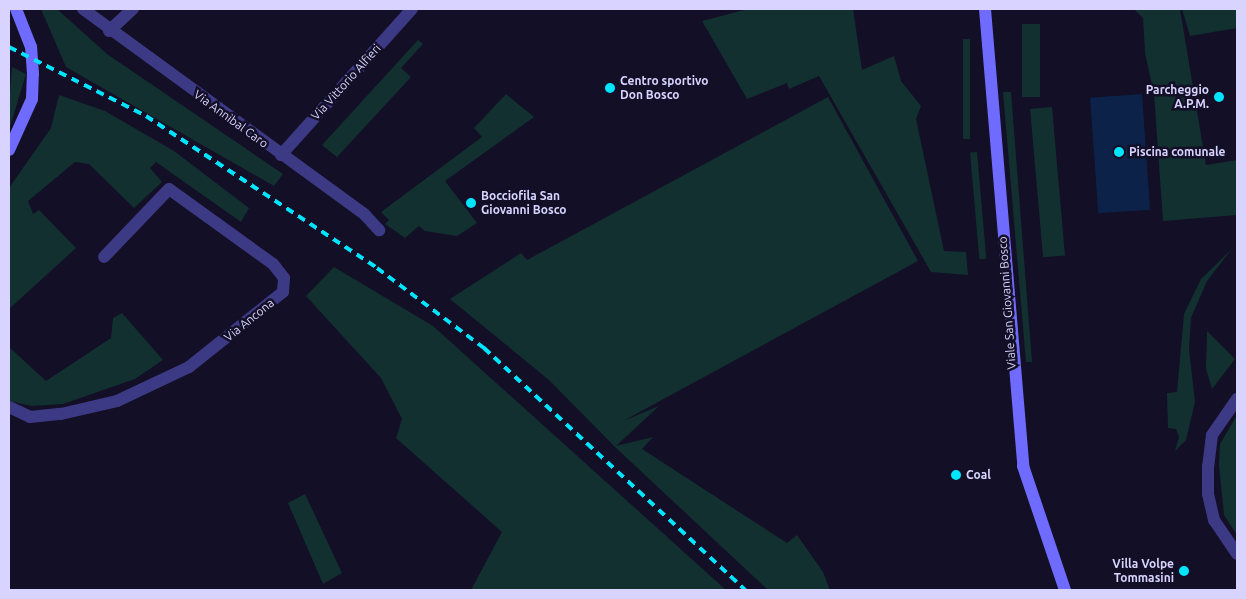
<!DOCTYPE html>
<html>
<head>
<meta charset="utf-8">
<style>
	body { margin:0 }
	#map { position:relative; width:1246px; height:599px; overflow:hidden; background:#130f26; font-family:Ubuntu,sans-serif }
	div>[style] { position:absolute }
	.green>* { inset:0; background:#12302f; transform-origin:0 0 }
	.water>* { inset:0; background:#0c2248; transform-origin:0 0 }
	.street>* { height:12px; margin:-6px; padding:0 6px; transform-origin:6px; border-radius:6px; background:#3d3a85 }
	.secondary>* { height:12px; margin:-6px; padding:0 6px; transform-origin:6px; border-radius:6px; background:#6f6bff }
	.rail>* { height:4px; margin-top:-2px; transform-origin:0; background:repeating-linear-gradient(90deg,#00e5ff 0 8px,transparent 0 14px) }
	.dots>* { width:14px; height:14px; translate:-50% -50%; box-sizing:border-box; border:2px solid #130f26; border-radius:50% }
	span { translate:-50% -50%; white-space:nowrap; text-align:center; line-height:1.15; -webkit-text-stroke:5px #130f26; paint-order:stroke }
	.poi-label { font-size:12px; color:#d9d4ff; font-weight:700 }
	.left { translate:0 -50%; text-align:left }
	.right { translate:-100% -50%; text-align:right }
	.street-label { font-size:12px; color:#d9d4ff }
	.frame { position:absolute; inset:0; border:10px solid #d9d4ff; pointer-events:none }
</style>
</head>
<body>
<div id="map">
	<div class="green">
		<div style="clip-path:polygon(41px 9px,57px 9px,107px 54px,283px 174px,274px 186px,66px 67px)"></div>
		<div style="clip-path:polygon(748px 9px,853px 9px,862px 70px,894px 56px,901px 81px,921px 106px,916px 119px,944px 251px,966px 252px,968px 275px,931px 272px,819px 76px,789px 89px,787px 83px,747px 99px,702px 21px)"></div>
		<div style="clip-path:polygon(1134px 9px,1180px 9px,1206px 165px,1237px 160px,1237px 215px,1163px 221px,1154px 94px,1145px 53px,1143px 18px)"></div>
		<div style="clip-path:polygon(1182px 9px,1237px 9px,1237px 28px,1190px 36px)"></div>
		<div style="left:1022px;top:24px;width:18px;height:73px"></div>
		<div style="left:963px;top:39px;width:7px;height:100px"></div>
		<div style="clip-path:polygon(418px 40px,423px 44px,401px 68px,411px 77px,337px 157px,322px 145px)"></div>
		<div style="clip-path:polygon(12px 67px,26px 74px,9px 130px,9px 106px)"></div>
		<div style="clip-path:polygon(1003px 92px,1011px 92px,1032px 362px,1026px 362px)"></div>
		<div style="clip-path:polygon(506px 94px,534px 117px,445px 181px,477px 223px,457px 236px,425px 231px,419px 226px,405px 238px,385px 224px,389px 220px,381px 212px,482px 137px,474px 128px)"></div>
		<div style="clip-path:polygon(59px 95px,105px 111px,174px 151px,249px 208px,241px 222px,156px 162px,150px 168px,162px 182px,134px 208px,89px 164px,75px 162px,28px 201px,33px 214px,39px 210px,76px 248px,9px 309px,9px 188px,51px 128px)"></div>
		<div style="clip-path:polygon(828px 97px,918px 261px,623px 421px,659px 406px,616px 446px,653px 437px,642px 449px,787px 543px,797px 535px,823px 572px,830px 590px,768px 590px,615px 447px,549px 380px,450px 299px,521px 253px,527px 260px)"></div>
		<div style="left:1052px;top:107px;width:149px;height:22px;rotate:85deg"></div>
		<div style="left:977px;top:152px;width:107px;height:7px;rotate:85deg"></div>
		<div style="clip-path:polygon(1231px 250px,1207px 281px,1191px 318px,1189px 349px,1195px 402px,1186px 440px,1175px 451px,1179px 437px,1176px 429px,1168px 428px,1167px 393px,1177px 392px,1184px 314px,1201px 279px)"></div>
		<div style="clip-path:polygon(334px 267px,433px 326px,726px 590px,471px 590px,502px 532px,396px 438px,402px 419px,381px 378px,306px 296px)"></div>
		<div style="clip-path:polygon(122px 313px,163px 360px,135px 379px,63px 404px,32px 406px,9px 401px,9px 347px,46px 381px,111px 338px,113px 318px)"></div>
		<div style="clip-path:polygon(1207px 331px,1235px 359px,1212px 389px,1206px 369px)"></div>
		<div style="clip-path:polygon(1237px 415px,1237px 535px,1224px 515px,1219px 465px,1220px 444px)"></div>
		<div style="clip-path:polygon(305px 494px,342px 573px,323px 584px,288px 503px)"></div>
	</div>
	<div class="water">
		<div style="left:1142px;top:94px;width:116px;height:52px;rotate:86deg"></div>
	</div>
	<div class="street">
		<div style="left:83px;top:9px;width:349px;rotate:36.1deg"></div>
		<div style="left:365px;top:215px;width:21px;rotate:47deg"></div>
		<div style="left:109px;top:31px;width:33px;rotate:-43deg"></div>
		<div style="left:281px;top:155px;width:196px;rotate:-48.1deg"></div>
		<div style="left:1237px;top:399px;width:44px;rotate:124.8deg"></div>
		<div style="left:1212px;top:435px;width:31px;rotate:97deg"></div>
		<div style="left:1208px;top:466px;width:28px;rotate:90deg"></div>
		<div style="left:1208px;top:494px;width:27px;rotate:77deg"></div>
		<div style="left:1214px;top:520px;width:41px;rotate:55.9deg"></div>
		<div style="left:9px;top:407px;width:23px;rotate:25deg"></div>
		<div style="left:30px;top:417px;width:31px;rotate:-6deg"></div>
		<div style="left:61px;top:414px;width:57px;rotate:-13.1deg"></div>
		<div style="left:117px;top:401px;width:80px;rotate:-25.3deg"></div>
		<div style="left:189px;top:367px;width:120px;rotate:-38.6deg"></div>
		<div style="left:283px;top:292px;width:14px;rotate:-86deg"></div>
		<div style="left:284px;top:278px;width:18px;rotate:-128deg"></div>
		<div style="left:273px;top:264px;width:128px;rotate:-144.2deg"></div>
		<div style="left:169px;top:189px;width:94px;rotate:133.7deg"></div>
	</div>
	<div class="secondary">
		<div style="left:985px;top:9px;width:459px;rotate:85.2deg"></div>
		<div style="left:1023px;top:466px;width:131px;rotate:71.3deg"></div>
		<div style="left:9px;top:150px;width:56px;rotate:-65.7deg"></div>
		<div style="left:32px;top:99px;width:25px;rotate:-88deg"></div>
		<div style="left:33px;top:74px;width:27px;rotate:-94deg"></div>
		<div style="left:31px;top:47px;width:41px;rotate:-111.5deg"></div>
	</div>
	<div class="rail">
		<div style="left:9px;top:47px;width:153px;rotate:26.7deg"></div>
		<div style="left:146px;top:116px;width:277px;rotate:33.3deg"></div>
		<div style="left:377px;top:268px;width:134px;rotate:36.8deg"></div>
		<div style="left:484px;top:348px;width:356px;rotate:42.8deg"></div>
	</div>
	<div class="dots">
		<div style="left:610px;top:88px;background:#00e5ff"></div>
		<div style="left:1219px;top:97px;background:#00e5ff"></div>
		<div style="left:1119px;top:152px;background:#00e5ff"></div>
		<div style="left:471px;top:203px;background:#00e5ff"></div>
		<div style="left:956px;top:475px;background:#00e5ff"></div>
		<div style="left:1184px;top:571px;background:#00e5ff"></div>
	</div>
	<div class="poi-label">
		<span class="left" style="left:620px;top:88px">Centro sportivo<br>Don Bosco</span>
		<span class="right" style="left:1209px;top:97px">Parcheggio<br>A.P.M.</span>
		<span class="left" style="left:1129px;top:152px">Piscina comunale</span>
		<span class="left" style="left:481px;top:203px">Bocciofila San<br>Giovanni Bosco</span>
		<span class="left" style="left:966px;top:475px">Coal</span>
		<span class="right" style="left:1174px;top:571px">Villa Volpe<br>Tommasini</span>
	</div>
	<div class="street-label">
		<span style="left:346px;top:82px;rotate:-48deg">Via Vittorio Alfieri</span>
		<span style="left:231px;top:119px;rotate:36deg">Via Annibal Caro</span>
		<span style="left:1007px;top:303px;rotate:-94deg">Viale San Giovanni Bosco</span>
		<span style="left:249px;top:320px;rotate:-39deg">Via Ancona</span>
	</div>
	<div class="frame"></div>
</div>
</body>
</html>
